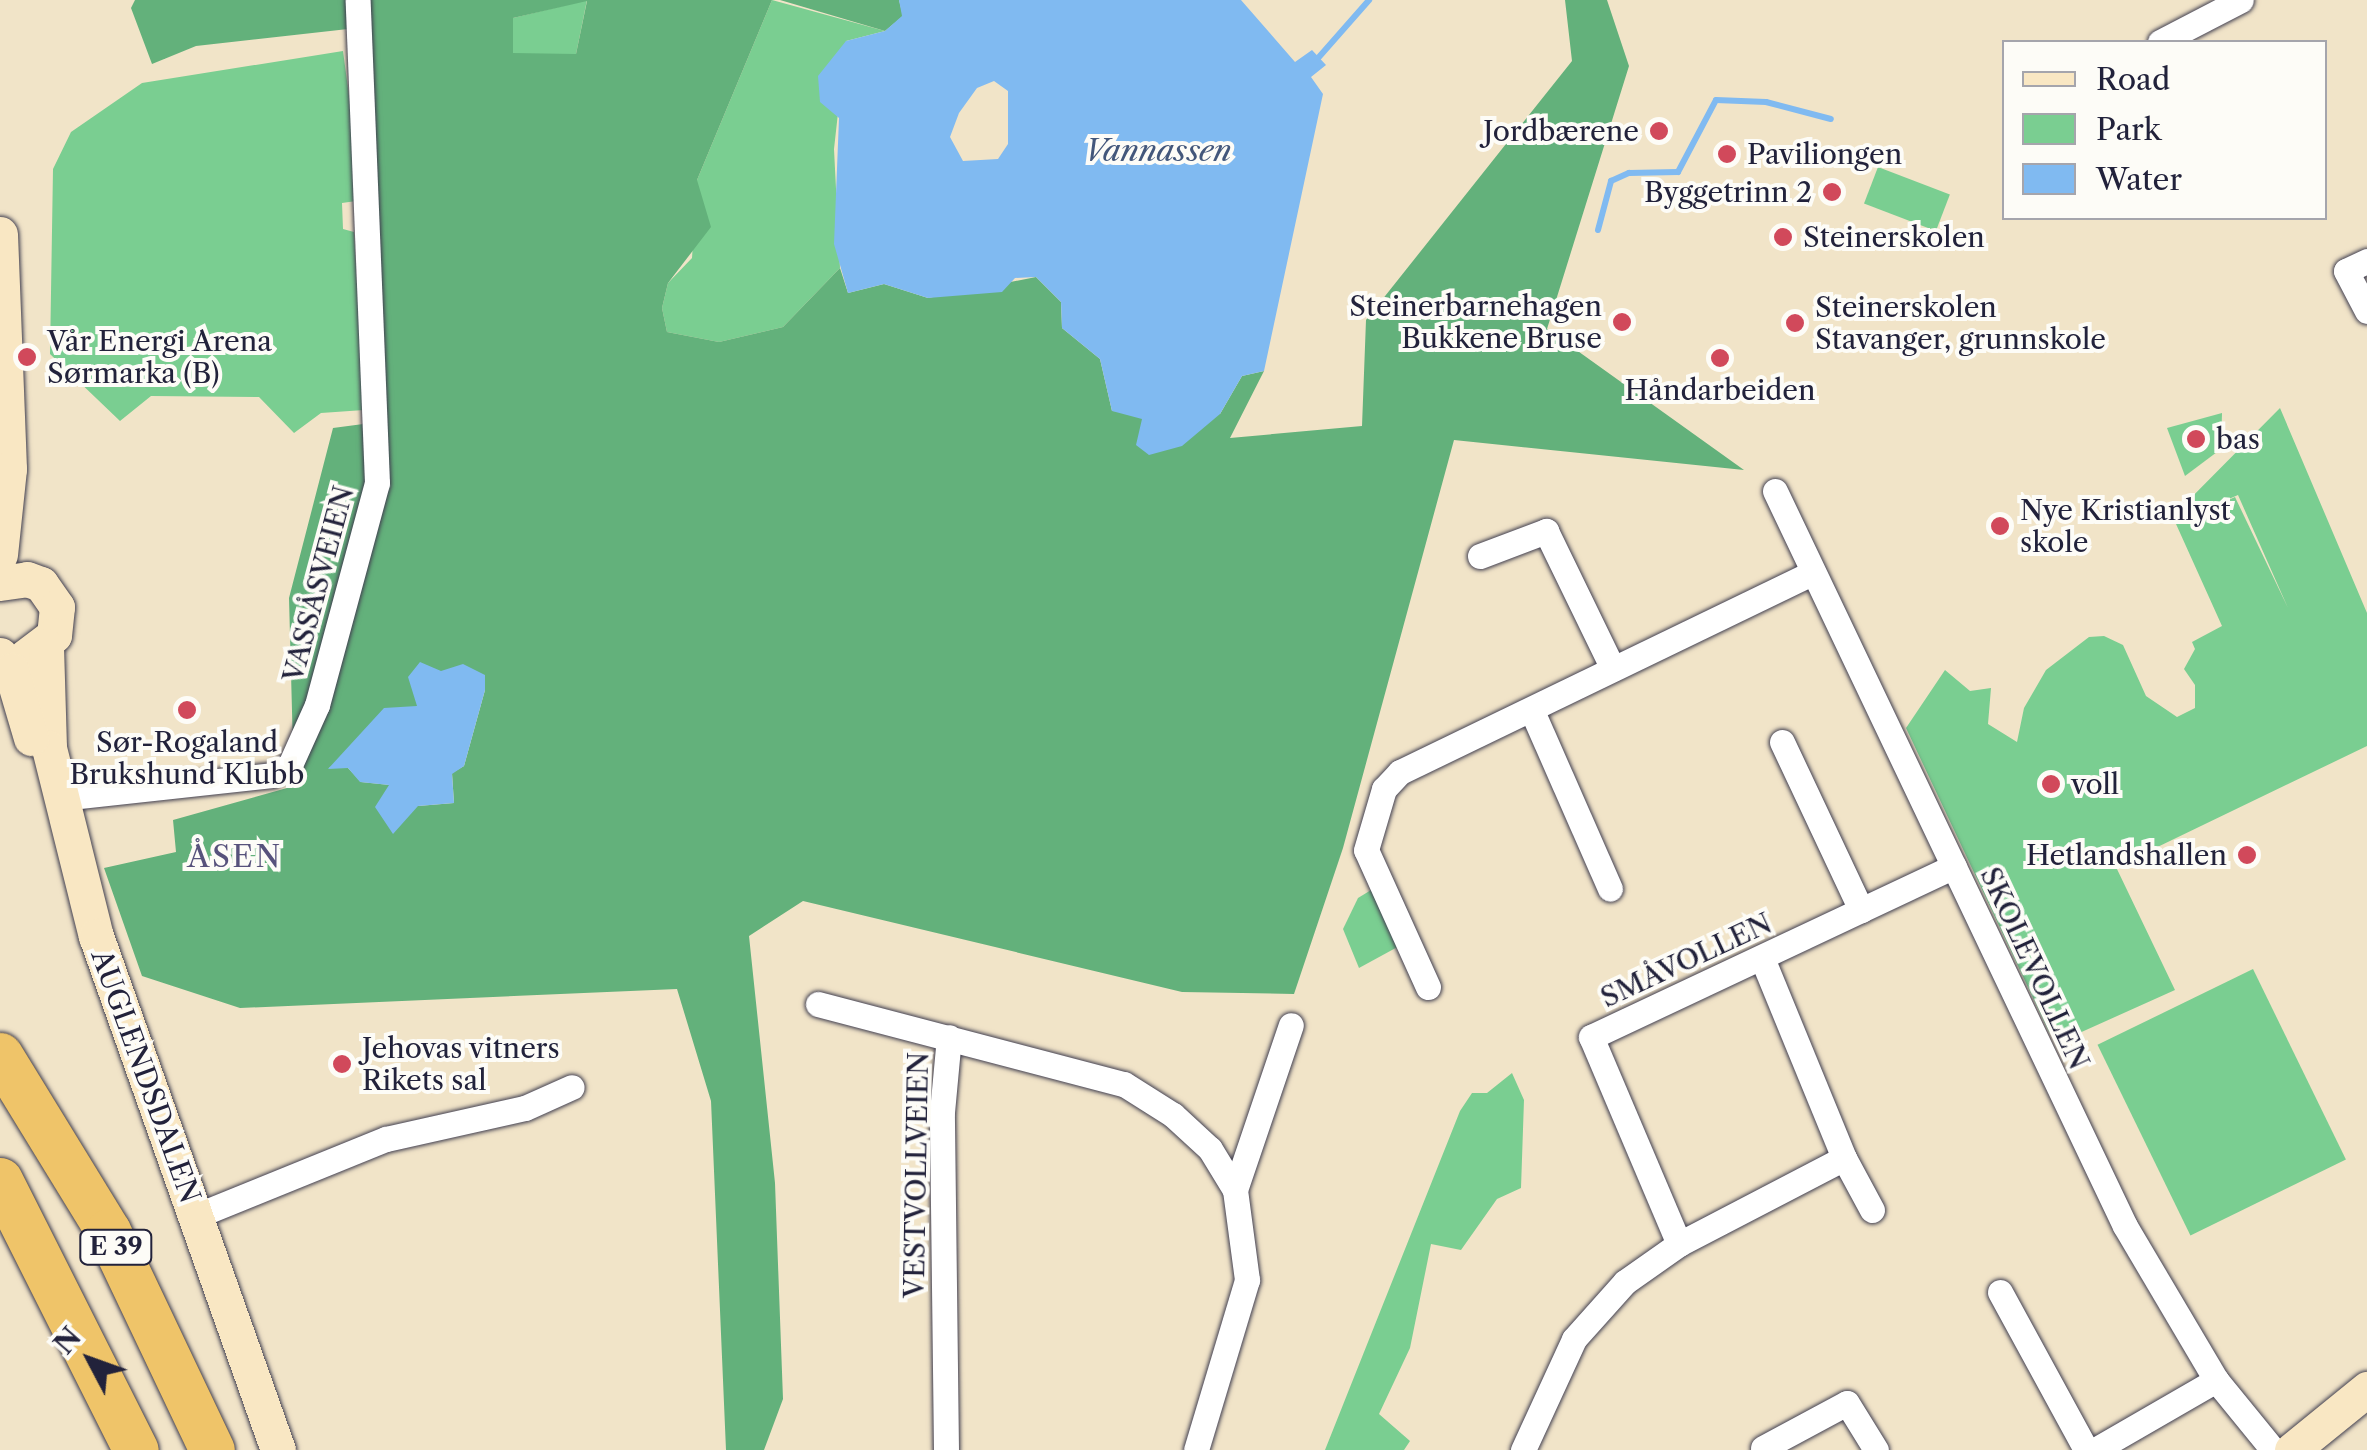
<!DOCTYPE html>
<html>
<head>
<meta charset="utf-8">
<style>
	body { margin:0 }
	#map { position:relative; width:2367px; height:1450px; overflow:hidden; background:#f1e4c8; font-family:"Libre Caslon Text",serif }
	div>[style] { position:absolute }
	.green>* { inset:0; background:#7ace91; transform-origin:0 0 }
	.forest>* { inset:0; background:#63b17b }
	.water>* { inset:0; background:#80baf1 }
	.stream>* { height:6px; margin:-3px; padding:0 3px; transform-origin:3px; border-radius:3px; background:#80baf1 }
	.roads { filter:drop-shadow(0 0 2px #413f50) drop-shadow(0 0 2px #413f50) }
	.street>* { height:25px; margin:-12.5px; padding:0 12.5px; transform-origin:12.5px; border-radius:12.5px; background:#fff }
	.secondary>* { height:35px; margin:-17.5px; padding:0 17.5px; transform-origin:17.5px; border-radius:17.5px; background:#f9e7c3 }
	.highway>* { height:45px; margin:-22.5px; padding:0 22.5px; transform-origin:22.5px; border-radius:22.5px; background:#efc469 }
	.dots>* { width:28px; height:28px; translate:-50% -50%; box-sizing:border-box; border:5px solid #fdfcf7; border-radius:50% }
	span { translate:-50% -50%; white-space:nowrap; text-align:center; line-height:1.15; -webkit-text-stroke:8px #fdfcf7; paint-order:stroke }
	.shield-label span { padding:2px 8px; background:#fdfcf7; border:2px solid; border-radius:8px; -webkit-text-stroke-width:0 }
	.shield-label { font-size:25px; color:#22223b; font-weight:700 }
	.poi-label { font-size:28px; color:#22223b }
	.right { translate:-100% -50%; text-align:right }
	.left { translate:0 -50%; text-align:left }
	.street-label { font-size:28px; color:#22223b }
	.water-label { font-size:30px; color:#43577b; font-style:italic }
	.neighbourhood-label { font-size:30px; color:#57527c; letter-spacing:2.5px }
	.legend { position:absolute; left:2002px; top:40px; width:325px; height:180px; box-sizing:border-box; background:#fdfcf7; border:2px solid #a5a5ac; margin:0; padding:12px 18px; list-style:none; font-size:30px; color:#22223b }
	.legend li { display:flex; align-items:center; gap:20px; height:50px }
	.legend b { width:50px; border:2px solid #a5a5ac }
	.north { position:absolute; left:40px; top:1310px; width:100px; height:100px; -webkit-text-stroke:8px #fdfcf7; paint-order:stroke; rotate:311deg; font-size:28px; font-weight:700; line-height:40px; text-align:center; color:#22223b }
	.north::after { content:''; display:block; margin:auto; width:35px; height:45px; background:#22223b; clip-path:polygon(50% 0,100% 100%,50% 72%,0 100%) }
</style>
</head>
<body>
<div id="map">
	<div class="green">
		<div style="clip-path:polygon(587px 0,576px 54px,513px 54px,513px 18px)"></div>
		<div style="clip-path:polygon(772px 0,885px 31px,846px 41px,834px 149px,840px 268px,783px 327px,719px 342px,667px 332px,662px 308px,668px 283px,692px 258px,697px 180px)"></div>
		<div style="clip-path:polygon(343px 51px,363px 200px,342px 203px,343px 229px,354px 232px,364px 410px,321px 413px,294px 433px,259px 397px,151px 396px,120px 421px,50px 354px,53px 169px,71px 132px,142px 83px)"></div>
		<div style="left:1878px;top:167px;width:77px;height:39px;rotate:21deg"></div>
		<div style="clip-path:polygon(2280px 408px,2367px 613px,2367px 746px,2116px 867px,2175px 990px,2066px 1039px,2049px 1032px,1906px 728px,1945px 670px,1970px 691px,1991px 688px,1988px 724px,2017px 742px,2024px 708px,2046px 670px,2089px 637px,2104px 636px,2123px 645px,2146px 696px,2177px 717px,2195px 708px,2195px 685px,2184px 669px,2195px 649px,2192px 642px,2222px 626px,2176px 524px,2235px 497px,2288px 608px,2238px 495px,2178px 521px,2173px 516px)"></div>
		<div style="clip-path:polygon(2222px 413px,2221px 449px,2185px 476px,2167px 428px)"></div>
		<div style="clip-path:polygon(1376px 887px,1403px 944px,1359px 968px,1343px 929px,1358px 898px)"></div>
		<div style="left:2253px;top:969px;width:212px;height:173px;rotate:64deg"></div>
		<div style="clip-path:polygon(1512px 1073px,1524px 1100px,1521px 1188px,1497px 1199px,1461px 1250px,1431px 1244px,1410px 1348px,1379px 1414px,1410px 1441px,1404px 1450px,1325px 1450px,1460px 1111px,1472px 1093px,1487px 1093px)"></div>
	</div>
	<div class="forest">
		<div style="clip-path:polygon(evenodd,135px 0,772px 0,697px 180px,711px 227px,668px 283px,662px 308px,667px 332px,719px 342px,783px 327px,840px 268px,848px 293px,884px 284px,928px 298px,1036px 277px,1061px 302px,1062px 328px,1100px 359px,1112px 411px,1220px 414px,1242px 376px,1264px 371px,1230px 438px,1362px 426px,1366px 320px,1572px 61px,1565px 0,1607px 0,1629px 66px,1547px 329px,1744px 470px,1454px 440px,1343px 848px,1294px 994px,1182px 992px,803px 901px,749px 936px,775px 1183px,783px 1399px,764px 1450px,726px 1450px,711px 1101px,677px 989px,240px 1008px,142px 976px,104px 868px,176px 852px,173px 820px,294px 786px,289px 598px,333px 428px,386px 421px,348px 29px,196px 46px,152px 64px,131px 8px,135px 0,587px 1px,576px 54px,513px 53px,513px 18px,587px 1px,135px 0,485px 690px,464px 766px,452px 773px,454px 803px,418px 806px,390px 785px,361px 782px,348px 768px,329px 768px,418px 707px,485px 690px)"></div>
		<div style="clip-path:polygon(780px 0,899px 0,903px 16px,885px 31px)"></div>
	</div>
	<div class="water">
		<div style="clip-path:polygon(evenodd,899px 0,1241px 0,1295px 62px,1312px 50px,1326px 65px,1311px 77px,1323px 94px,1264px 371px,1242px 376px,1220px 414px,1182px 446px,1149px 455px,1136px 445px,1142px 419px,1112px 411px,1100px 359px,1062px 328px,1061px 302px,1036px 277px,1015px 278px,1002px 292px,928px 298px,884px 284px,848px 293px,834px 244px,839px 118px,820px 102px,818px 76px,846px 41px,885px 31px,902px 16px,899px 0,994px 81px,1008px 91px,1008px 144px,998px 159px,963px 161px,950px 137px,959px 113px,977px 88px,994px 81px)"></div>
		<div style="clip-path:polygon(420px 662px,441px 671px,463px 664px,485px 675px,485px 690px,464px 766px,452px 774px,454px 803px,418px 806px,393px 834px,375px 807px,389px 785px,360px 782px,348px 768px,328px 769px,384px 708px,417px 706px,408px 677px)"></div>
	</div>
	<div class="stream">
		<div style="left:1319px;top:57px;width:76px;rotate:-48.7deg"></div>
		<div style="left:1598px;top:230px;width:51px;rotate:-75.1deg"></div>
		<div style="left:1611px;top:181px;width:20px;rotate:-24deg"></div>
		<div style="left:1629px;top:173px;width:49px;rotate:-1.2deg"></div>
		<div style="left:1678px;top:172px;width:81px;rotate:-62.2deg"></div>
		<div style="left:1716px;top:100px;width:50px;rotate:2.3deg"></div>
		<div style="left:1766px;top:102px;width:67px;rotate:14.7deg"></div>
	</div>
	<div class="roads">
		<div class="street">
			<div style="left:2160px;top:42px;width:91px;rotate:-27.4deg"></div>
			<div style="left:2367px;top:261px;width:23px;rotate:155deg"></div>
			<div style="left:2346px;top:271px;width:45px;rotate:62.3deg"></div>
			<div style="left:1775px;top:491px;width:814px;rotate:64.54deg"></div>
			<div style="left:2125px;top:1226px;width:179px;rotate:59.4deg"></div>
			<div style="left:2216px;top:1380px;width:90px;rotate:50.8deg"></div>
			<div style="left:1480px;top:556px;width:71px;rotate:-20.7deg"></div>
			<div style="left:1546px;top:531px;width:153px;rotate:64.1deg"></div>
			<div style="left:1532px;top:711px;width:194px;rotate:66.3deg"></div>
			<div style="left:1782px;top:742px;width:186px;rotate:64.8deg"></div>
			<div style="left:61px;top:798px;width:212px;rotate:-6.2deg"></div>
			<div style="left:272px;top:775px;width:21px;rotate:-29deg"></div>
			<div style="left:290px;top:765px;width:66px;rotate:-65.8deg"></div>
			<div style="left:317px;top:705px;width:230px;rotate:-74.9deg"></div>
			<div style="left:377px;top:483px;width:483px;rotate:-92.3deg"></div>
			<div style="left:1428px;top:987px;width:150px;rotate:-114.3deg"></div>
			<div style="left:1366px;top:850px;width:64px;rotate:-73.6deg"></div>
			<div style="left:1384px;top:789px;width:23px;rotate:-47deg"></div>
			<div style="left:1400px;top:772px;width:457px;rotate:-25.8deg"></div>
			<div style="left:818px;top:1004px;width:316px;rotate:14.7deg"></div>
			<div style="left:1124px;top:1084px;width:58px;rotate:32.3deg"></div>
			<div style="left:1173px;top:1115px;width:50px;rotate:42.6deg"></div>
			<div style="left:1210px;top:1149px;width:48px;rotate:58.6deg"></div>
			<div style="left:1235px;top:1190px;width:91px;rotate:82.4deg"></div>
			<div style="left:1247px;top:1280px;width:177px;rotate:106.7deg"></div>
			<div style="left:1844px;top:1158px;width:59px;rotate:61.7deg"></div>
			<div style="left:1235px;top:1190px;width:174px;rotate:-71.3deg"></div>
			<div style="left:196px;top:1216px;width:205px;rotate:-22.1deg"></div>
			<div style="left:386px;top:1139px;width:142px;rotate:-12.6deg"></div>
			<div style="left:525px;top:1108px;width:51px;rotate:-24.1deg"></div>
			<div style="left:1679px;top:1244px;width:225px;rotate:-113deg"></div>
			<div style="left:1591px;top:1037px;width:401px;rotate:-25.2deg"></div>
			<div style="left:2000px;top:1292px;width:180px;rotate:61.4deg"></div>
			<div style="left:1763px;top:1448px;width:95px;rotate:-28.2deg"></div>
			<div style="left:1847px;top:1403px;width:55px;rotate:58.3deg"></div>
			<div style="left:946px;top:1450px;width:338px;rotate:-90.7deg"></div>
			<div style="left:942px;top:1112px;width:75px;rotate:-84.7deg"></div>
			<div style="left:1523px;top:1450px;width:122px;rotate:-65.3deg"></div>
			<div style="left:1574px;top:1339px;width:76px;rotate:-48.2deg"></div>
			<div style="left:1625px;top:1282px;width:66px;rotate:-35.1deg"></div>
			<div style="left:1679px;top:1244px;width:186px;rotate:-27.5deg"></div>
			<div style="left:1844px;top:1158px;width:216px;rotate:-112.3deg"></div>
			<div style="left:2095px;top:1450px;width:140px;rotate:-30deg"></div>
		</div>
		<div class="secondary">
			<div style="left:0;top:234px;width:235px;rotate:87.8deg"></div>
			<div style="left:9px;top:469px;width:86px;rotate:96deg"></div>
			<div style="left:0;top:583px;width:27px;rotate:-8deg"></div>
			<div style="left:27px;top:579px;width:15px;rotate:20deg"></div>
			<div style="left:41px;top:584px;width:28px;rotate:55deg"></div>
			<div style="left:57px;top:607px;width:28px;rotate:96deg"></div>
			<div style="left:54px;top:635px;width:36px;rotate:143deg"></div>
			<div style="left:46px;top:646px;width:102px;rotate:88.3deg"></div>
			<div style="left:49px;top:748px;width:194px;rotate:76deg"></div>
			<div style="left:96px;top:936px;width:545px;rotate:70.5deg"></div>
			<div style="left:0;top:655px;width:19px;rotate:54deg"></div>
			<div style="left:11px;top:670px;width:71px;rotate:73.6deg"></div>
			<div style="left:2292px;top:1450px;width:97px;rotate:-39.1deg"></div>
		</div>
		<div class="highway">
			<div style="left:0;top:1055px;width:206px;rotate:58.5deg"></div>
			<div style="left:108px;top:1231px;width:242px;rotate:64.6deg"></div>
			<div style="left:0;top:1180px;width:302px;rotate:63.3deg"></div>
		</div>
	</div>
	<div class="dots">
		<div style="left:1659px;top:131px;background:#d1495b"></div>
		<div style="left:1727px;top:154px;background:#d1495b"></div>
		<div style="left:1832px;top:192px;background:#d1495b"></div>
		<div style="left:1783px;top:237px;background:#d1495b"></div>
		<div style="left:1622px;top:322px;background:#d1495b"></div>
		<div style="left:1795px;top:323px;background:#d1495b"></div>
		<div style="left:27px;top:357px;background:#d1495b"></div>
		<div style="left:1720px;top:358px;background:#d1495b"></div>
		<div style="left:2196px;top:439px;background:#d1495b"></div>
		<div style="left:2000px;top:526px;background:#d1495b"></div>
		<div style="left:187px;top:710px;background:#d1495b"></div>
		<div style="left:2051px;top:784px;background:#d1495b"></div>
		<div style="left:2247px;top:855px;background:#d1495b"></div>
		<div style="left:342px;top:1064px;background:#d1495b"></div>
	</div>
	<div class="shield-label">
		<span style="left:116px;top:1247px">E 39</span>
	</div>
	<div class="poi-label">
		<span class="right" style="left:1639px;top:131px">Jordbærene</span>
		<span class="left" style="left:1747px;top:154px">Paviliongen</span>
		<span class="right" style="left:1812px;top:192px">Byggetrinn 2</span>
		<span class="left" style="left:1803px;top:237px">Steinerskolen</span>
		<span class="right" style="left:1602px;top:322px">Steinerbarnehagen<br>Bukkene Bruse</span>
		<span class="left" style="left:1815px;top:323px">Steinerskolen<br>Stavanger, grunnskole</span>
		<span class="left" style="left:47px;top:357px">Vår Energi Arena<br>Sørmarka (B)</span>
		<span style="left:1720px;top:390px">Håndarbeiden</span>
		<span class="left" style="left:2216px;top:439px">bas</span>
		<span class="left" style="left:2020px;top:526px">Nye Kristianlyst<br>skole</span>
		<span style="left:187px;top:758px">Sør-Rogaland<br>Brukshund Klubb</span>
		<span class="left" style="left:2071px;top:784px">voll</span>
		<span class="right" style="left:2227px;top:855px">Hetlandshallen</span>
		<span class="left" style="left:362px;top:1064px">Jehovas vitners<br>Rikets sal</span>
	</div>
	<div class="street-label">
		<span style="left:318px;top:584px;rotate:-75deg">VASSÅSVEIEN</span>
		<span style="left:1686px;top:960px;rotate:-25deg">SMÅVOLLEN</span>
		<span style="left:2035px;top:968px;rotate:65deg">SKOLEVOLLEN</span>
		<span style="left:146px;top:1076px;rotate:70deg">AUGLENDSDALEN</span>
		<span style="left:916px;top:1175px;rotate:-89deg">VESTVOLLVEIEN</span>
	</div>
	<div class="water-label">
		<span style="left:1158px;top:151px">Vannassen</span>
	</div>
	<div class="neighbourhood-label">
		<span style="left:235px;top:857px">ÅSEN</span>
	</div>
	<ul class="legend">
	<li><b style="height:12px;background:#f9e7c3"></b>Road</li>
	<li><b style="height:28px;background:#7ace91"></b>Park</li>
	<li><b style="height:28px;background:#80baf1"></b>Water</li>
	</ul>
	<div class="north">N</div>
</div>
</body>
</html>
